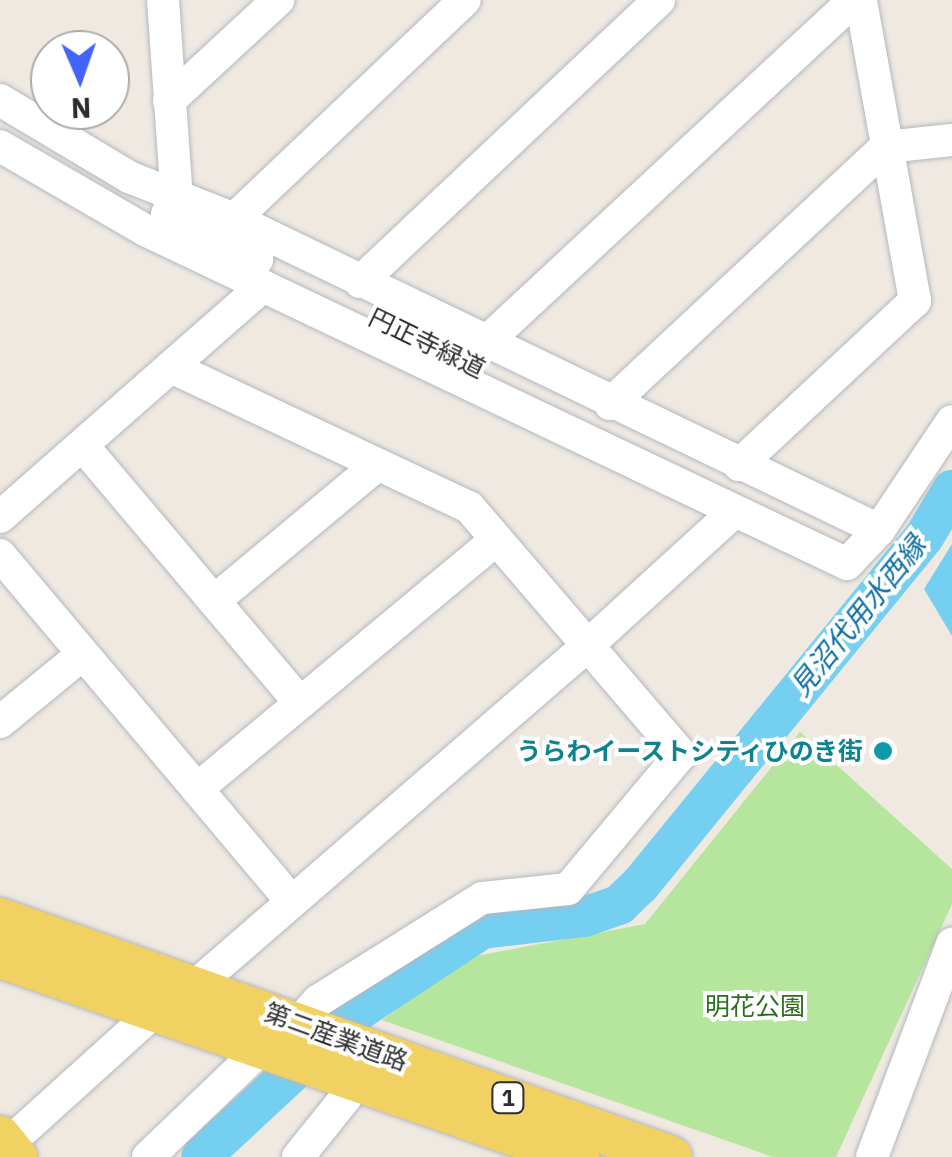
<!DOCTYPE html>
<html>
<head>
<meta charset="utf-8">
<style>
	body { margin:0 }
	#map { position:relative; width:952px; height:1157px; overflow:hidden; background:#efe9e1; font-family:"IBM Plex Sans","Noto Sans JP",sans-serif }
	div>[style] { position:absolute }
	.green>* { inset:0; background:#b6e59e }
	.water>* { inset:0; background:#75cff0 }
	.river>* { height:40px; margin:-20px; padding:0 20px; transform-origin:20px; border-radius:20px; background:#75cff0 }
	.roads { filter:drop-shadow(0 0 2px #b4b7c1) drop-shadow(0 0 2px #b4b7c1) }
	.minor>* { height:32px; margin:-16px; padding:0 16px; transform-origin:16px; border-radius:16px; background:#fff }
	.major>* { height:42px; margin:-21px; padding:0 21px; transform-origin:21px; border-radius:21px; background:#f2d163 }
	.dots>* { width:28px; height:28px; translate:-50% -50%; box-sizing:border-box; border:5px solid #fff; border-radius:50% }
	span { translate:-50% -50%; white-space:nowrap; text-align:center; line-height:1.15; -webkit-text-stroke:8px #fff; paint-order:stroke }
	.shield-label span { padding:2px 8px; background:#fff; border:2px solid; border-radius:8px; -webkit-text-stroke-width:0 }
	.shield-label { font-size:22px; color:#2e2e2e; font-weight:700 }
	.street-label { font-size:25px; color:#2e2e2e }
	.culture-label { font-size:25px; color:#0d838f; font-weight:700 }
	.right { translate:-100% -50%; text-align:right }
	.park-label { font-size:25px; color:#2c6e1b }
	.water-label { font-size:28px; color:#0d6fa3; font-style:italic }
	.north { position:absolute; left:30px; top:30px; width:100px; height:100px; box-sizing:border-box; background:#fff; border:2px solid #ababab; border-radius:50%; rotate:178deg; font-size:28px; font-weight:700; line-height:40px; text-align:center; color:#2e2e2e }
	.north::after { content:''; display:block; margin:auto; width:35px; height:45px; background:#4264fb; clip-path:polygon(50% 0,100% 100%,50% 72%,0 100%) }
</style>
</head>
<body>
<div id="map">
	<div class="green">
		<div style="clip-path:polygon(800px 732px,952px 869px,952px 904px,836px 1157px,773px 1157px,382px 1020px,471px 957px,645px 924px)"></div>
	</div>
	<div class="water">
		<div style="clip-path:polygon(952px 544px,952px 636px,924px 589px)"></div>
	</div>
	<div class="river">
		<div style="left:201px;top:1157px;width:214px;rotate:-42.9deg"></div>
		<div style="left:358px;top:1011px;width:149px;rotate:-33.5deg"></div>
		<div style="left:482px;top:929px;width:103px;rotate:-6.7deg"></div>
		<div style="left:584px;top:917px;width:37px;rotate:-19deg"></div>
		<div style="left:619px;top:905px;width:29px;rotate:-44deg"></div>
		<div style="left:640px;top:885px;width:449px;rotate:-50.8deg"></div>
		<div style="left:924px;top:537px;width:55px;rotate:-59.2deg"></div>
	</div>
	<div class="roads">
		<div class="minor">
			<div style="left:163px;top:0;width:199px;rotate:86deg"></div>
			<div style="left:0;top:100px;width:150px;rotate:30.8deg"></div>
			<div style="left:129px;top:177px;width:113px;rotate:21.8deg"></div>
			<div style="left:234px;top:219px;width:716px;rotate:25.74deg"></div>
			<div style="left:169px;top:101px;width:149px;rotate:-42.8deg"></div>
			<div style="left:0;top:146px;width:168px;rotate:30.1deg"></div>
			<div style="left:145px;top:230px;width:777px;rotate:25.44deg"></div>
			<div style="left:847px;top:564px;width:47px;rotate:-46.7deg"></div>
			<div style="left:879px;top:530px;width:131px;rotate:-56.2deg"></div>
			<div style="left:167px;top:214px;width:101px;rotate:26.6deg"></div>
			<div style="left:234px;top:219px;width:318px;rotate:-43.5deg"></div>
			<div style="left:360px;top:282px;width:411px;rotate:-43.3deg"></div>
			<div style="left:485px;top:343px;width:504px;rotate:-42.91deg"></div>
			<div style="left:171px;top:367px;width:329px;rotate:25.2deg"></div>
			<div style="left:469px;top:507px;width:326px;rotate:49.4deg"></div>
			<div style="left:681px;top:754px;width:176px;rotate:129.9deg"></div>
			<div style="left:568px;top:889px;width:86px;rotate:174deg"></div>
			<div style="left:482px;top:898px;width:194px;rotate:147.9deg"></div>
			<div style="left:318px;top:1001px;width:30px;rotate:132deg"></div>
			<div style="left:610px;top:404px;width:377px;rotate:-43deg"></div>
			<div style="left:886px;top:147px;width:66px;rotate:-6.1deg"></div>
			<div style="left:83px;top:446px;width:336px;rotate:49.8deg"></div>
			<div style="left:739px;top:465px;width:241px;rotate:-43deg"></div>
			<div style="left:915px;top:301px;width:306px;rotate:-100.2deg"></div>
			<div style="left:0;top:517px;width:350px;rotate:-41.3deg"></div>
			<div style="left:0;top:555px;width:450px;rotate:49.9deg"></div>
			<div style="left:214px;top:601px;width:212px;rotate:-39.8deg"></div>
			<div style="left:0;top:722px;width:107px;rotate:-39.3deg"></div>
			<div style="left:197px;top:789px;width:389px;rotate:-39.8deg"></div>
			<div style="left:195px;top:986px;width:517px;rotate:-40.93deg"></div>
			<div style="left:586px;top:647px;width:200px;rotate:-42.4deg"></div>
			<div style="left:0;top:1151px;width:209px;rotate:-42.1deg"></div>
			<div style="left:148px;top:1157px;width:159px;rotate:-43.7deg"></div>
			<div style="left:298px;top:1157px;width:77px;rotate:-51.3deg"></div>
			<div style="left:346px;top:1097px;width:21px;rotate:-71deg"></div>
			<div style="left:872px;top:1157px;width:228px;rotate:-69.4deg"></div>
		</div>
		<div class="major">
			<div style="left:0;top:919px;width:712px;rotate:19.53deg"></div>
			<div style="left:0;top:957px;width:612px;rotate:19.09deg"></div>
			<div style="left:0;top:1137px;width:26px;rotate:51deg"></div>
		</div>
	</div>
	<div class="dots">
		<div style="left:883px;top:751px;background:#0f9aa8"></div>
	</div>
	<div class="shield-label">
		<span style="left:508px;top:1098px">1</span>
	</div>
	<div class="street-label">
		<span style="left:427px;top:343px;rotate:26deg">円正寺緑道</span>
		<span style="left:336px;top:1037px;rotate:20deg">第二産業道路</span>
	</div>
	<div class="culture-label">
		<span class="right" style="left:863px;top:751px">うらわイーストシティひのき街</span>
	</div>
	<div class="park-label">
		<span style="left:755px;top:1006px">明花公園</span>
	</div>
	<div class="water-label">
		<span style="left:858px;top:616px;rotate:-51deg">見沼代用水西縁</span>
	</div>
	<div class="north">N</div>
</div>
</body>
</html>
